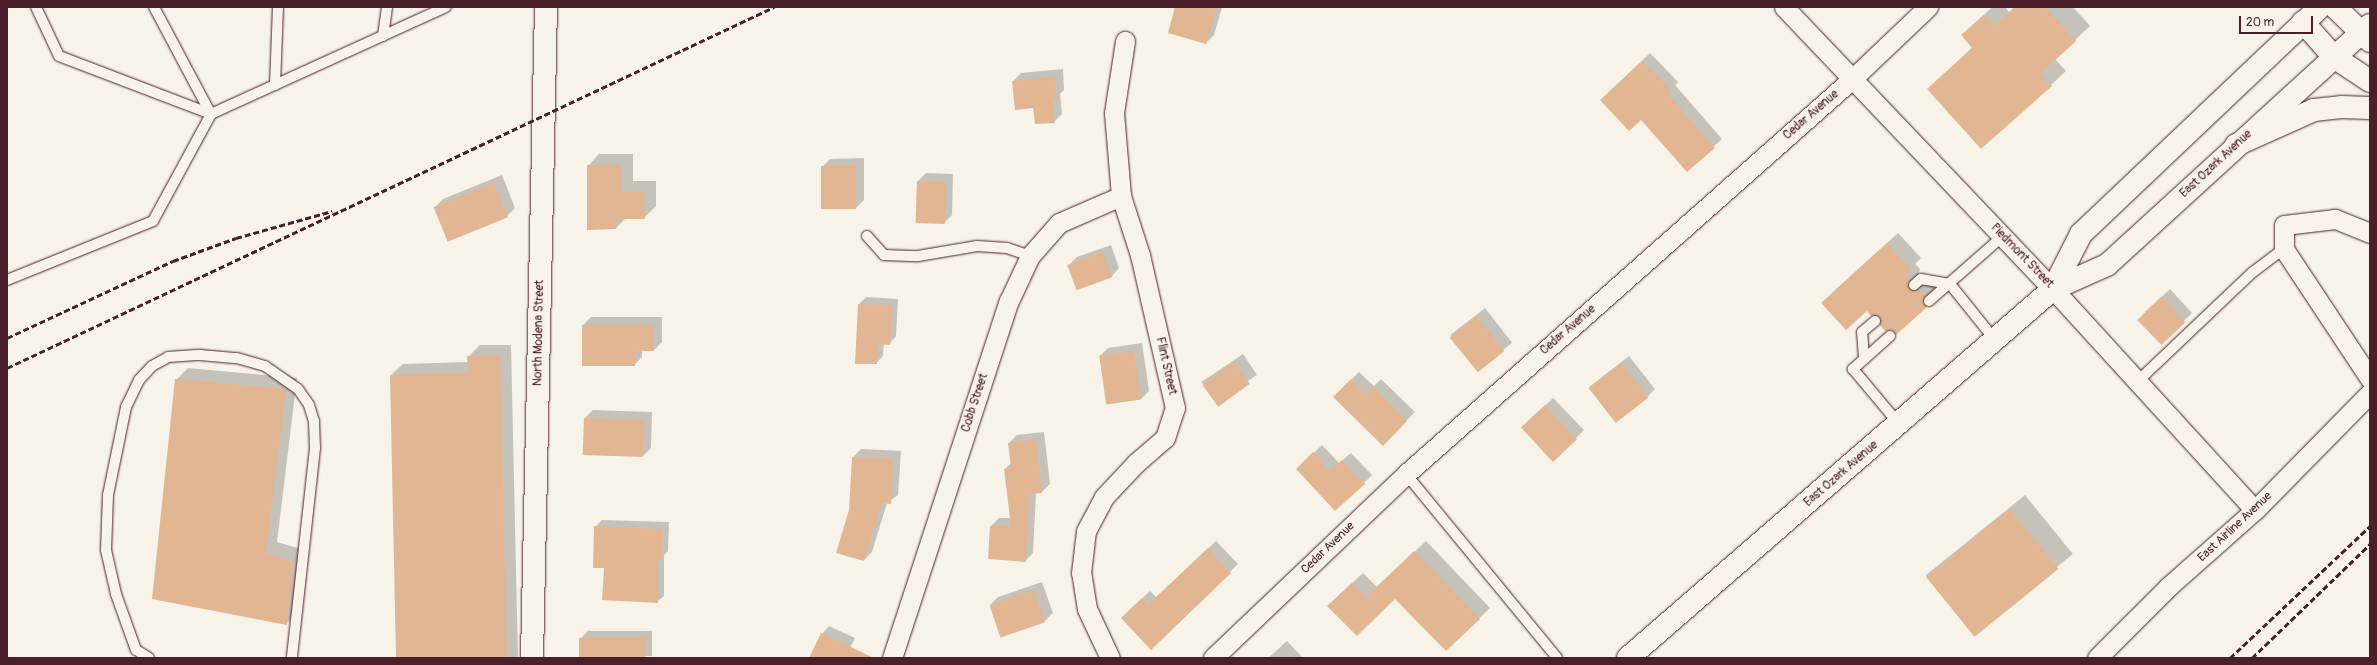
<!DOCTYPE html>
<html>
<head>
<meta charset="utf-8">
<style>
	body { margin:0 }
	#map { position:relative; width:2377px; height:665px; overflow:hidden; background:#f7f3e8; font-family:Pangolin,sans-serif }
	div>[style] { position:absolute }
	.shadow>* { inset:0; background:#0003; transform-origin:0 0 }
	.building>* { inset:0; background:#e3b693; transform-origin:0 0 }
	.roads { filter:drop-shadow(0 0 1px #4a1f2b) drop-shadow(0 0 1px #4a1f2b) }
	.service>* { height:10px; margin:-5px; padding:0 5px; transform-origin:5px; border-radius:5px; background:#f7f3e8 }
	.minor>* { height:19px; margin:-9.5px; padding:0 9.5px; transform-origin:9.5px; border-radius:9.5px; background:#f7f3e8 }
	.tertiary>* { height:22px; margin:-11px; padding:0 11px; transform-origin:11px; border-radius:11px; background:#f7f3e8 }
	.secondary>* { height:22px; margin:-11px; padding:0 11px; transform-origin:11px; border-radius:11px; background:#f7f3e8 }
	.motorway>* { height:22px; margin:-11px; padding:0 11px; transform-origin:11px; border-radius:11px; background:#f7f3e8 }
	.rail>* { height:3px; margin-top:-1.5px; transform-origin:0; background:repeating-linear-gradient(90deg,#4a1f2b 0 6px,transparent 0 9px) }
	span { translate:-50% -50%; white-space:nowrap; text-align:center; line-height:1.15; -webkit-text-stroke:3px #f7f3e8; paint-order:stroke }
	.street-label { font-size:12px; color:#4a1f2b }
	.frame { position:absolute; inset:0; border:8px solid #4a1f2b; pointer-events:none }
	.scale { position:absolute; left:2239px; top:16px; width:74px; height:18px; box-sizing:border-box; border:2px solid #4a1f2b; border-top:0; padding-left:5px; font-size:12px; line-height:14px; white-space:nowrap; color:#4a1f2b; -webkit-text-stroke:3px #f7f3e8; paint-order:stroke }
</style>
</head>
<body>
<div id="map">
	<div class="shadow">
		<div style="clip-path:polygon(1176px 7px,1222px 7px,1214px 35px,1206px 43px)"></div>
		<div style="clip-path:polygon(1992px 7px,2005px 7px,2009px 12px,2015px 7px,2073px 7px,2090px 26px,2055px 59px,2066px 71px,2051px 85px,1928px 89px,1973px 47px,1962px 35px)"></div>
		<div style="clip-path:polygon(1650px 53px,1678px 82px,1675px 85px,1722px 139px,1687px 171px,1641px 118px,1609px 92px)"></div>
		<div style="clip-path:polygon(1063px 69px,1064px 90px,1060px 94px,1062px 114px,1054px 122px,1013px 81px,1021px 73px)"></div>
		<div style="clip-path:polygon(599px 154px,633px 154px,633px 181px,656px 181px,656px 206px,644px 218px,626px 218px,616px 228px,588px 166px)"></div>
		<div style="clip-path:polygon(864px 158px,864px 200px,856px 208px,822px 167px,830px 159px)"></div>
		<div style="clip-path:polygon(926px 173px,953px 174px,952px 215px,944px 223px,916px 222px,918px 181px)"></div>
		<div style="clip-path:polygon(502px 175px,515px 208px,507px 216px,435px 207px,443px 199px)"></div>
		<div style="clip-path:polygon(1898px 233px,1921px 258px,1915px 264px,1920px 269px,1918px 276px,1935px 285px,1933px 292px,1936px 296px,1926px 306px,1881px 316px,1833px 292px)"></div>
		<div style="clip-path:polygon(1111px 245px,1119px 268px,1112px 276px,1069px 265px,1077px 257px)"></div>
		<div style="clip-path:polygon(2170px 289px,2192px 313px,2184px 321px,2145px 312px)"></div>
		<div style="clip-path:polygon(866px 297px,898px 299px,896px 336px,889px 344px,884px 343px,883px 356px,876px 363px,859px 304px)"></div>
		<div style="left:1485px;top:308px;width:44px;height:44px;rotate:52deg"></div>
		<div style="clip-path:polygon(591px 317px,662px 317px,662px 342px,654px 350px,642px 350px,642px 357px,634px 365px,583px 365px,583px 325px)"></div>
		<div style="clip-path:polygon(1142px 343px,1149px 391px,1141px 399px,1107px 404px,1100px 356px,1108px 348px)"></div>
		<div style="clip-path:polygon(480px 345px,511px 345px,518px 658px,397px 658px,391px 375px,403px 364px,468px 362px,468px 357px)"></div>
		<div style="left:1243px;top:354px;width:25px;height:50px;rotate:56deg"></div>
		<div style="clip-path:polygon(1629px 356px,1655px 389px,1647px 397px,1589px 387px)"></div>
		<div style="clip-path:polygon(188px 368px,297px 378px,277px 542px,304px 550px,298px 612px,286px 624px,176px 380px)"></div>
		<div style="clip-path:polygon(1359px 372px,1374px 386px,1381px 379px,1415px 412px,1383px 444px,1334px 397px)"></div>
		<div style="clip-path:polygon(1553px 398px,1584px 430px,1576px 438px,1530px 420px)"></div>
		<div style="clip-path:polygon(593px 410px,652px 412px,651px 448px,643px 456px,585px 418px)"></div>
		<div style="clip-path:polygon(1044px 432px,1050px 484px,1042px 492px,1036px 493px,1033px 553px,1025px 561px,989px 558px,991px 526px,999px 518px,1011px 518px,1005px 469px,1011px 463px,1009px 443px,1017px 435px)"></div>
		<div style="clip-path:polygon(1322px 445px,1339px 463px,1351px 453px,1372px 475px,1364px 483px,1297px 469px)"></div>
		<div style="clip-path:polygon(861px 449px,901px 451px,898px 495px,887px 503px,872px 552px,864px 560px,850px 510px,853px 457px)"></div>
		<div style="left:2025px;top:495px;width:76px;height:128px;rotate:51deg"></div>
		<div style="clip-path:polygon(602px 520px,669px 522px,668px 551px,664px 555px,664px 596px,657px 602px,605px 567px,595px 527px)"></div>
		<div style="clip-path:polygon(1216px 541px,1238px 564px,1151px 648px,1122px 618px,1150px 591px,1156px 597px)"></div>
		<div style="clip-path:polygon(1426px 541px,1490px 608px,1446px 650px,1395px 597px,1357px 635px,1339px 595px,1363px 573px,1377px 587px)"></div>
		<div style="clip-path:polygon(1042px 582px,1053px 613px,1045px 621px,1000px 636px,990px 605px,998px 597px)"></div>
		<div style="clip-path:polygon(829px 626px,855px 638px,845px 658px,810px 658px,822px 634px)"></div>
		<div style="clip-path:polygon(588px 631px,652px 631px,652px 656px,580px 658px,580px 639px)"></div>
		<div style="clip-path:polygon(1287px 641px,1303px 658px,1268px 658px)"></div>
	</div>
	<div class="building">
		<div style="clip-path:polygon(1175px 7px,1217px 7px,1206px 44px,1168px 33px)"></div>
		<div style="clip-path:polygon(2015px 7px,2045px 7px,2076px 41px,2040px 74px,2052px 86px,1981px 149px,1927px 89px,1972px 48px,1961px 35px,1984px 15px,1994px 26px)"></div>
		<div style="clip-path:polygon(1642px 61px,1671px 90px,1668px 94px,1715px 148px,1687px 172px,1641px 120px,1629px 131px,1600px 100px)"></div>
		<div style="clip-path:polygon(1055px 77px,1057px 99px,1053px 100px,1055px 123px,1035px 124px,1033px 108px,1015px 110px,1012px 81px)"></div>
		<div style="clip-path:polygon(587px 165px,621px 165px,622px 192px,644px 192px,645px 219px,616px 219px,616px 229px,587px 230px)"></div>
		<div style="left:821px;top:166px;width:35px;height:43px"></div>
		<div style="left:917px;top:181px;width:29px;height:42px;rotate:2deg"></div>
		<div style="left:494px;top:183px;width:37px;height:65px;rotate:68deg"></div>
		<div style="clip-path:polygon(1887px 243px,1912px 269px,1905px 275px,1910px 280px,1908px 287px,1912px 291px,1919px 290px,1925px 296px,1923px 303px,1927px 307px,1896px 335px,1892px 330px,1885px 331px,1880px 325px,1880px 317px,1871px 316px,1867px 311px,1846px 330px,1821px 303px)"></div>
		<div style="left:1103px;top:252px;width:27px;height:38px;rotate:70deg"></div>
		<div style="left:2161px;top:297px;width:35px;height:33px;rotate:46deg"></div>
		<div style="clip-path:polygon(858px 304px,892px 305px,890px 345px,877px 344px,877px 364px,855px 364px)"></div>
		<div style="left:1476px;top:316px;width:45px;height:34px;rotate:51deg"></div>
		<div style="clip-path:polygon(582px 325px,654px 325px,654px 351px,635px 351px,635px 366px,582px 366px)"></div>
		<div style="left:1134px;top:351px;width:49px;height:35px;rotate:82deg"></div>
		<div style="clip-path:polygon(467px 356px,500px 356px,507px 658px,396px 658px,390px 375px,468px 373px)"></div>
		<div style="left:1234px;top:362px;width:27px;height:39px;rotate:54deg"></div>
		<div style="left:1621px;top:363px;width:44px;height:41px;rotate:52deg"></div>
		<div style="clip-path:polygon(175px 379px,286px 389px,266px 553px,293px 562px,287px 625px,152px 599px)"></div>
		<div style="clip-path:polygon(1351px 379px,1366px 394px,1373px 386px,1407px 421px,1383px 446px,1333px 397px)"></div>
		<div style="left:1545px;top:405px;width:47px;height:33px;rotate:47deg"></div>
		<div style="left:584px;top:418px;width:60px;height:37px;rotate:2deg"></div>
		<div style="clip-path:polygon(1036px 439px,1042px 493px,1029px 494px,1026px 562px,988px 559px,990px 526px,1011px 526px,1004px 469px,1011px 468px,1008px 443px)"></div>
		<div style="clip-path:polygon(1313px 452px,1330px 471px,1342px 460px,1365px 484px,1335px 511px,1296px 469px)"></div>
		<div style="clip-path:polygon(852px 457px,893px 459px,891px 504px,882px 503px,864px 561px,836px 553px,849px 510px)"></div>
		<div style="left:2010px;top:509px;width:77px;height:108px;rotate:51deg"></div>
		<div style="clip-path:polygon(594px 526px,663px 529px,662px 559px,657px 559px,658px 603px,602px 600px,604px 568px,593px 568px)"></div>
		<div style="clip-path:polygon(1208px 548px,1231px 573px,1151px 650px,1121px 618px,1142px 598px,1148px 605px)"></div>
		<div style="clip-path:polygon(1414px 551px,1480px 619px,1446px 651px,1395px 599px,1357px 636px,1327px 606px,1352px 583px,1366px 597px)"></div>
		<div style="left:1034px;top:590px;width:34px;height:47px;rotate:71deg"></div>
		<div style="clip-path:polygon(821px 633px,874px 658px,809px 658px)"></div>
		<div style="left:645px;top:638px;width:20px;height:66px;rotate:90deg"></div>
	</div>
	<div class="roads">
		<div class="service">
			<div style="left:36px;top:7px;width:54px;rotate:64.9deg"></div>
			<div style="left:59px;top:56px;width:163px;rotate:20.9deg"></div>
			<div style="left:154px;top:7px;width:121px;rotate:62deg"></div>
			<div style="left:383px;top:36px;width:29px;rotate:-82deg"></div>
			<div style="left:275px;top:85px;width:78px;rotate:-87.8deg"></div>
			<div style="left:867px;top:236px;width:25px;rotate:48deg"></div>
			<div style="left:884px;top:255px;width:34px;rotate:2deg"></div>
			<div style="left:918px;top:256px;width:60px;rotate:-9.6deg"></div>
			<div style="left:977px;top:246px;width:30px;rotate:4deg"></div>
			<div style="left:1007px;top:248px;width:24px;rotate:19deg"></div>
			<div style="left:7px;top:280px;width:157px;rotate:-22deg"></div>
			<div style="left:153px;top:221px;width:122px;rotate:-61.5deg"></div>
			<div style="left:211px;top:114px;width:258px;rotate:-24.5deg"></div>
			<div style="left:1914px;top:285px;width:9px;rotate:-41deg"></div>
			<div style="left:1921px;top:279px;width:29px;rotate:10deg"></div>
			<div style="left:1950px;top:284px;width:72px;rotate:51.2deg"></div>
			<div style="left:1929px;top:301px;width:98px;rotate:-41.3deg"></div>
			<div style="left:1890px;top:336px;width:50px;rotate:138.3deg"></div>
			<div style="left:1853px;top:369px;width:72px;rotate:50.1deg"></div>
			<div style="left:1864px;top:359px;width:27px;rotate:-94deg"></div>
			<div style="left:1862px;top:332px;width:17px;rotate:-40deg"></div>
			<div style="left:2138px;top:381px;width:158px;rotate:-43.5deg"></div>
			<div style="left:2253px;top:272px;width:39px;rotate:-37deg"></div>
			<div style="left:1406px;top:474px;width:238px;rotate:50.6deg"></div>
			<div style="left:149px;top:658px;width:15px;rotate:-148deg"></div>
			<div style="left:136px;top:650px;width:59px;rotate:-109.7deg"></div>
			<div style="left:116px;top:594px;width:45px;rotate:-102.8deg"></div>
			<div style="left:106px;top:550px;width:55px;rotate:-87.9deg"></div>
			<div style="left:108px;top:495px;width:90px;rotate:-78.4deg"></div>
			<div style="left:126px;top:407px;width:30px;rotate:-64deg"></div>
			<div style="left:139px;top:380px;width:19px;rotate:-47deg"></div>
			<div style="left:152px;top:366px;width:18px;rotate:-29deg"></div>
			<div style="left:168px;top:357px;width:32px;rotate:-4deg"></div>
			<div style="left:200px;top:355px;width:37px;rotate:5deg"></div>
			<div style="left:237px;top:358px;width:29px;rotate:16deg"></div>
			<div style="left:265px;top:366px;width:40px;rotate:34.9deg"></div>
			<div style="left:298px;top:389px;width:19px;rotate:55deg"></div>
			<div style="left:309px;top:405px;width:17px;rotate:73deg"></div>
			<div style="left:314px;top:421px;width:27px;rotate:88deg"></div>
			<div style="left:315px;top:448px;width:211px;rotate:96.3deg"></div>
		</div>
		<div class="minor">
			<div style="left:1784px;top:7px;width:390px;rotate:46.4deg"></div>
			<div style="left:2053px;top:289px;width:299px;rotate:47.6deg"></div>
			<div style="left:2370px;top:233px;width:38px;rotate:-158deg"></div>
			<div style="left:2335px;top:219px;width:51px;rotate:173.3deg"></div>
			<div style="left:2284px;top:225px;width:24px;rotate:90deg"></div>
			<div style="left:2284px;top:249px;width:156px;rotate:56.5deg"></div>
			<div style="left:892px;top:658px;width:376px;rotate:-71.9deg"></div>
			<div style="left:1009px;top:301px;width:50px;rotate:-65deg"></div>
			<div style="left:1030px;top:256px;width:44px;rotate:-48.7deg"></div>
			<div style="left:1059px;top:223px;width:68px;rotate:-23.5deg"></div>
			<div style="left:1110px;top:658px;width:54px;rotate:-115.1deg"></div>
			<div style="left:1087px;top:609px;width:36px;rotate:-99deg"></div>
			<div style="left:1081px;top:573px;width:42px;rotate:-83.2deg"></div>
			<div style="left:1086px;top:531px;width:38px;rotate:-62deg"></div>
			<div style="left:1104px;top:497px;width:47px;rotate:-46.7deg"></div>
			<div style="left:1136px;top:463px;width:38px;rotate:-41deg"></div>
			<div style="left:1165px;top:438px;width:32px;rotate:-72deg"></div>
			<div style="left:1175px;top:408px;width:157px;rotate:-102.9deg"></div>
			<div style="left:1140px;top:255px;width:62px;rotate:-107.9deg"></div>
			<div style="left:1121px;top:196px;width:83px;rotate:-94.8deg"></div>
			<div style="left:1114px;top:113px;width:73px;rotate:-81.3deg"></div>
			<div style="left:1213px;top:658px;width:267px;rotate:-43.6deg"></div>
			<div style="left:1406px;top:474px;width:596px;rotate:-41.53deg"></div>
			<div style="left:1852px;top:79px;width:105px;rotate:-43.5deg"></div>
			<div style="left:2097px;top:658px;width:102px;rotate:-45deg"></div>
			<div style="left:2169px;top:586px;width:115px;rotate:-41.5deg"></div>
			<div style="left:2255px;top:510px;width:164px;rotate:-45.5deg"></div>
		</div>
		<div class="tertiary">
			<div style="left:532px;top:658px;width:651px;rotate:-88.77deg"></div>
		</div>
		<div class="secondary">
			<div style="left:2053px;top:289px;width:62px;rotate:-63deg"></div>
			<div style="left:2081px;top:234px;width:330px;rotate:-43.5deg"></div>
			<div style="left:1628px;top:658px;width:563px;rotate:-40.97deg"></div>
			<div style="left:2053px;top:289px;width:59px;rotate:-24deg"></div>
			<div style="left:2107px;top:265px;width:356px;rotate:-42.4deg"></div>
		</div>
		<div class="motorway">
			<div style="left:2335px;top:7px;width:49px;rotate:44.2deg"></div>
			<div style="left:2303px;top:22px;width:47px;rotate:48.5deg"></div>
			<div style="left:2334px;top:57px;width:43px;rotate:33.7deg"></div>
			<div style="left:2236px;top:145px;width:85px;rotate:-24.2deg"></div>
			<div style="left:2314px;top:110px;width:27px;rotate:-6deg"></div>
			<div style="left:2341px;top:107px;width:29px;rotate:2deg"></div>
		</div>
	</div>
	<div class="rail">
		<div style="left:7px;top:338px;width:183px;rotate:-24.9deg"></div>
		<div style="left:173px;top:261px;width:67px;rotate:-20.1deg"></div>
		<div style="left:236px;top:238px;width:100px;rotate:-15.7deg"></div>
		<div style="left:7px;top:368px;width:848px;rotate:-25.2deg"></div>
		<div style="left:2230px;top:658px;width:192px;rotate:-43.3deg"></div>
		<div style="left:2252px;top:658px;width:164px;rotate:-44deg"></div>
	</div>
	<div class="street-label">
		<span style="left:1811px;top:115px;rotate:-41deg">Cedar Avenue</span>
		<span style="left:2216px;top:164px;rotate:-43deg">East Ozark Avenue</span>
		<span style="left:2022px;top:256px;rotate:46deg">Piedmont Street</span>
		<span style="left:1568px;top:330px;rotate:-41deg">Cedar Avenue</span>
		<span style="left:539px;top:333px;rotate:-89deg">North Modena Street</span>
		<span style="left:1166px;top:366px;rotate:77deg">Flint Street</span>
		<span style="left:975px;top:403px;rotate:-72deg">Cobb Street</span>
		<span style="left:1841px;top:474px;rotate:-41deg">East Ozark Avenue</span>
		<span style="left:2235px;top:527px;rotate:-43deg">East Airline Avenue</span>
		<span style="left:1328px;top:548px;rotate:-44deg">Cedar Avenue</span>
	</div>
	<div class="frame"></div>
	<div class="scale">20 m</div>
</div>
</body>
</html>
